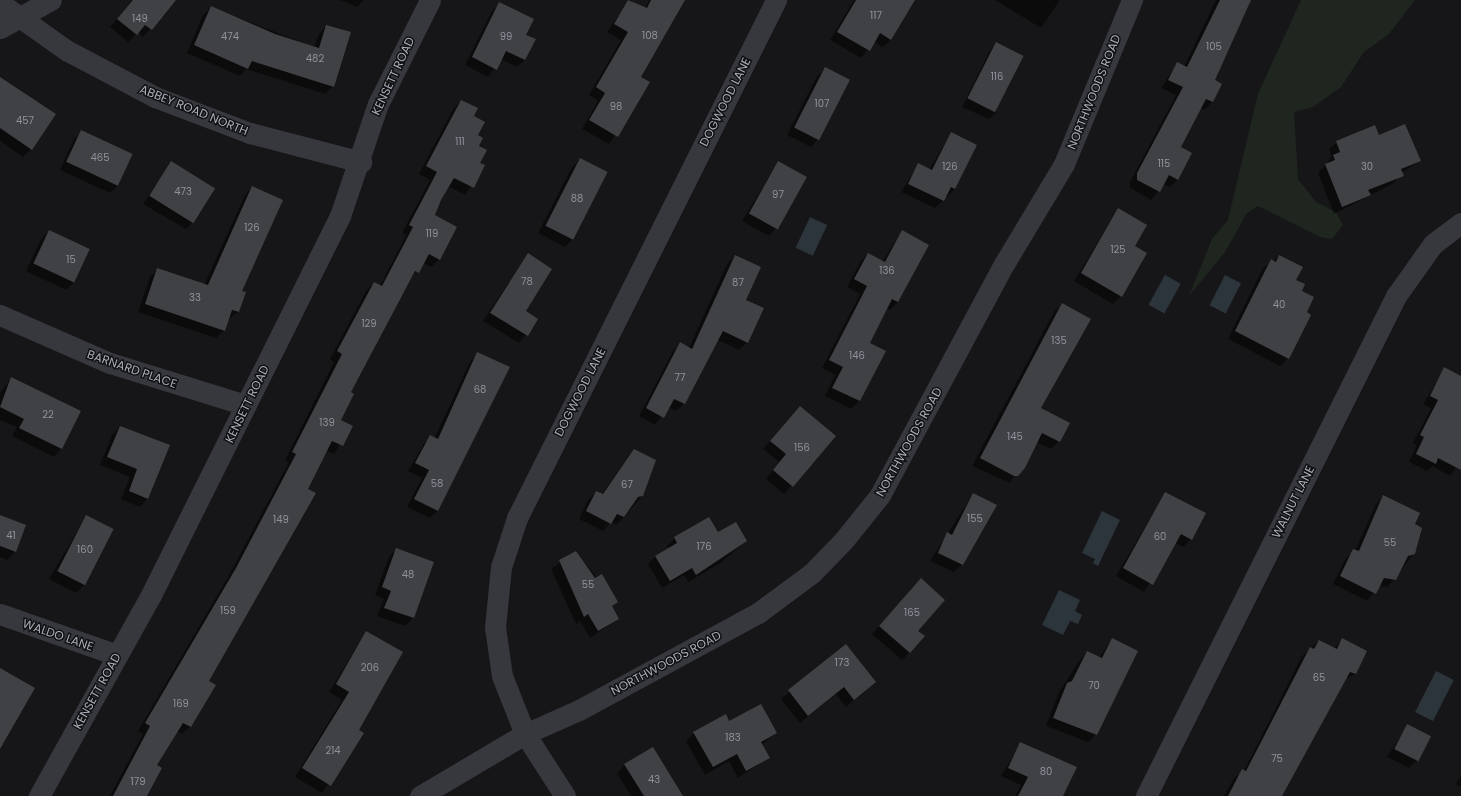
<!DOCTYPE html>
<html>
<head>
<meta charset="utf-8">
<style>
	body { margin:0 }
	#map { position:relative; width:1461px; height:796px; overflow:hidden; background:#161618; font-family:Poppins,sans-serif }
	div>[style] { position:absolute }
	.green>* { inset:0; background:#1e261f }
	.water>* { inset:0; background:#2c353c; transform-origin:0 0 }
	.shadow>* { inset:0; background:#0007 }
	.building>* { inset:0; background:#404145; transform-origin:0 0 }
	.street>* { height:21px; margin:-10.5px; padding:0 10.5px; transform-origin:10.5px; border-radius:10.5px; background:#37383d }
	span { translate:-50% -50%; white-space:nowrap; text-align:center; line-height:1.15; -webkit-text-stroke:3px #111113; paint-order:stroke }
	.number-label { font-size:10px; color:#8e929b }
	.number-label span { -webkit-text-stroke-width:0 }
	.street-label { font-size:12px; color:#a8adb8 }
</style>
</head>
<body>
<div id="map">
	<div class="green">
		<div style="clip-path:polygon(1301px 0,1415px 0,1389px 34px,1364px 52px,1341px 87px,1313px 107px,1294px 112px,1298px 179px,1316px 202px,1336px 212px,1343px 225px,1332px 239px,1320px 237px,1258px 206px,1247px 213px,1225px 252px,1189px 296px,1212px 239px,1228px 220px,1258px 94px)"></div>
	</div>
	<div class="water">
		<div style="left:810px;top:217px;width:19px;height:34px;rotate:25deg"></div>
		<div style="left:1165px;top:275px;width:18px;height:34px;rotate:29deg"></div>
		<div style="left:1225px;top:275px;width:18px;height:34px;rotate:27deg"></div>
		<div style="clip-path:polygon(1102px 511px,1120px 520px,1098px 566px,1093px 563px,1095px 559px,1082px 553px)"></div>
		<div style="clip-path:polygon(1059px 590px,1080px 600px,1075px 611px,1082px 615px,1078px 624px,1070px 621px,1063px 635px,1042px 625px)"></div>
		<div style="left:1436px;top:671px;width:20px;height:46px;rotate:27deg"></div>
	</div>
	<div class="shadow">
		<div style="clip-path:polygon(133px 0,175px 0,143px 37px,138px 32px,128px 42px,110px 27px)"></div>
		<div style="clip-path:polygon(340px 0,364px 0,357px 7px)"></div>
		<div style="clip-path:polygon(629px 0,645px 8px,649px 0,684px 0,640px 77px,649px 83px,609px 144px,582px 129px,598px 101px,589px 95px,621px 40px,607px 32px)"></div>
		<div style="clip-path:polygon(854px 0,914px 0,891px 39px,883px 47px,874px 42px,861px 58px,830px 40px)"></div>
		<div style="clip-path:polygon(995px 0,1060px 0,1041px 28px)"></div>
		<div style="clip-path:polygon(1216px 0,1251px 0,1213px 81px,1221px 84px,1212px 102px,1204px 110px,1200px 108px,1179px 147px,1178px 179px,1170px 187px,1164px 184px,1151px 200px,1130px 188px,1130px 182px,1176px 95px,1161px 88px,1177px 63px,1184px 67px)"></div>
		<div style="clip-path:polygon(499px 4px,525px 60px,517px 67px,501px 59px,488px 77px,465px 65px,492px 11px)"></div>
		<div style="clip-path:polygon(211px 7px,314px 47px,319px 34px,327px 26px,333px 86px,325px 94px,246px 69px,240px 76px,187px 53px,203px 15px)"></div>
		<div style="clip-path:polygon(996px 44px,997px 112px,989px 119px,962px 107px,989px 52px)"></div>
		<div style="clip-path:polygon(825px 69px,818px 139px,811px 147px,787px 135px,817px 76px)"></div>
		<div style="clip-path:polygon(0 86px,31px 149px,23px 157px,0 141px)"></div>
		<div style="clip-path:polygon(461px 101px,472px 117px,479px 163px,484px 166px,465px 195px,448px 186px,440px 199px,434px 216px,456px 227px,439px 260px,431px 267px,423px 263px,409px 280px,349px 392px,339px 420px,352px 426px,334px 454px,326px 450px,306px 489px,314px 493px,207px 682px,215px 686px,190px 727px,182px 734px,176px 731px,156px 765px,146px 796px,110px 796px,143px 734px,138px 731px,228px 577px,289px 462px,285px 460px,334px 362px,330px 359px,366px 291px,374px 283px,380px 286px,406px 235px,402px 233px,430px 180px,419px 174px,453px 109px)"></div>
		<div style="clip-path:polygon(82px 132px,132px 154px,118px 185px,110px 193px,60px 170px,74px 139px)"></div>
		<div style="clip-path:polygon(951px 133px,955px 189px,935px 208px,901px 192px,919px 164px,929px 170px)"></div>
		<div style="clip-path:polygon(1378px 136px,1420px 161px,1401px 173px,1394px 183px,1334px 214px,1318px 173px,1332px 157px,1329px 149px,1337px 142px)"></div>
		<div style="clip-path:polygon(580px 159px,573px 239px,565px 247px,538px 233px,572px 167px)"></div>
		<div style="clip-path:polygon(778px 162px,776px 228px,769px 236px,742px 221px)"></div>
		<div style="clip-path:polygon(171px 163px,194px 221px,186px 229px,143px 204px)"></div>
		<div style="clip-path:polygon(252px 187px,238px 312px,228px 319px,224px 330px,216px 338px,138px 312px,150px 277px,158px 269px,204px 285px,245px 195px)"></div>
		<div style="clip-path:polygon(1118px 210px,1121px 296px,1113px 304px,1074px 281px)"></div>
		<div style="clip-path:polygon(49px 231px,74px 282px,66px 290px,26px 271px,41px 239px)"></div>
		<div style="clip-path:polygon(902px 231px,898px 302px,890px 310px,886px 308px,869px 344px,884px 352px,859px 401px,851px 409px,825px 396px,835px 375px,822px 368px,860px 294px,847px 287px,860px 262px,868px 254px,882px 262px)"></div>
		<div style="clip-path:polygon(528px 254px,524px 312px,537px 319px,519px 343px,483px 321px)"></div>
		<div style="clip-path:polygon(735px 256px,745px 300px,747px 342px,739px 350px,718px 340px,684px 404px,676px 411px,668px 407px,655px 425px,639px 416px,673px 351px,681px 344px,689px 348px,727px 264px)"></div>
		<div style="clip-path:polygon(1279px 256px,1300px 292px,1288px 358px,1280px 366px,1228px 339px,1263px 268px)"></div>
		<div style="clip-path:polygon(1062px 304px,1039px 408px,1059px 441px,1051px 449px,1036px 442px,1010px 483px,972px 466px,1054px 312px)"></div>
		<div style="clip-path:polygon(478px 354px,438px 511px,430px 518px,407px 507px,422px 478px,408px 471px,423px 445px,430px 437px,434px 439px,470px 362px)"></div>
		<div style="clip-path:polygon(1445px 369px,1461px 377px,1461px 461px,1450px 476px,1432px 466px,1427px 471px,1409px 462px,1417px 445px,1413px 443px,1431px 408px,1423px 404px)"></div>
		<div style="clip-path:polygon(11px 378px,61px 449px,54px 457px,12px 436px,17px 427px,0 420px,0 393px)"></div>
		<div style="clip-path:polygon(792px 415px,834px 436px,784px 494px,766px 479px,779px 462px,763px 449px)"></div>
		<div style="clip-path:polygon(120px 427px,169px 446px,147px 499px,140px 507px,121px 499px,130px 477px,100px 465px,112px 435px)"></div>
		<div style="clip-path:polygon(634px 450px,642px 496px,622px 519px,616px 525px,611px 522px,603px 531px,579px 519px,588px 500px,596px 492px,601px 495px)"></div>
		<div style="clip-path:polygon(1165px 493px,1191px 539px,1183px 547px,1175px 543px,1144px 592px,1116px 576px)"></div>
		<div style="clip-path:polygon(973px 494px,962px 564px,954px 572px,930px 561px)"></div>
		<div style="clip-path:polygon(1383px 496px,1418px 547px,1395px 579px,1387px 587px,1379px 586px,1367px 601px,1333px 584px,1346px 558px,1355px 551px,1376px 504px)"></div>
		<div style="clip-path:polygon(0 516px,25px 525px,15px 552px,7px 560px,0 557px)"></div>
		<div style="clip-path:polygon(86px 516px,84px 585px,76px 593px,49px 579px)"></div>
		<div style="clip-path:polygon(718px 533px,746px 541px,722px 562px,688px 582px,684px 575px,662px 588px,648px 564px,656px 556px,669px 549px,667px 546px,675px 538px)"></div>
		<div style="clip-path:polygon(397px 549px,433px 563px,413px 618px,405px 626px,377px 616px,384px 599px,375px 595px,389px 557px)"></div>
		<div style="clip-path:polygon(576px 552px,616px 602px,611px 607px,618px 619px,590px 638px,580px 621px,576px 624px,551px 569px)"></div>
		<div style="clip-path:polygon(921px 580px,917px 631px,910px 652px,902px 660px,872px 634px)"></div>
		<div style="clip-path:polygon(366px 632px,357px 731px,362px 734px,322px 793px,295px 777px,342px 700px,329px 692px)"></div>
		<div style="clip-path:polygon(1112px 639px,1096px 734px,1088px 742px,1046px 726px,1059px 692px,1080px 660px,1087px 652px,1099px 658px)"></div>
		<div style="clip-path:polygon(1342px 640px,1366px 652px,1355px 674px,1344px 680px,1280px 796px,1224px 796px,1234px 778px,1244px 771px,1302px 656px,1319px 641px,1334px 648px)"></div>
		<div style="clip-path:polygon(846px 646px,875px 682px,846px 707px,836px 694px,800px 723px,781px 699px)"></div>
		<div style="clip-path:polygon(729px 722px,776px 733px,761px 745px,768px 758px,738px 778px,729px 761px,705px 775px,686px 741px,694px 733px)"></div>
		<div style="clip-path:polygon(1408px 725px,1417px 760px,1409px 768px,1387px 757px)"></div>
		<div style="clip-path:polygon(1021px 744px,1076px 767px,1063px 796px,1015px 796px,1021px 785px,1001px 776px)"></div>
		<div style="clip-path:polygon(625px 765px,682px 796px,631px 796px,617px 773px)"></div>
		<div style="clip-path:polygon(1461px 775px,1461px 787px,1456px 784px)"></div>
	</div>
	<div class="building">
		<div style="clip-path:polygon(133px 0,176px 0,152px 30px,145px 25px,137px 35px,117px 19px)"></div>
		<div style="clip-path:polygon(628px 0,647px 8px,651px 0,685px 0,641px 77px,650px 82px,618px 137px,589px 120px,605px 93px,596px 87px,628px 32px,614px 24px)"></div>
		<div style="clip-path:polygon(856px 0,915px 0,891px 40px,880px 33px,870px 51px,837px 32px)"></div>
		<div style="clip-path:polygon(1220px 0,1251px 0,1215px 80px,1222px 84px,1213px 102px,1206px 99px,1181px 147px,1192px 153px,1178px 180px,1169px 175px,1160px 192px,1137px 180px,1137px 173px,1183px 87px,1168px 80px,1177px 62px,1187px 67px)"></div>
		<div style="clip-path:polygon(499px 2px,534px 19px,526px 35px,536px 39px,525px 60px,506px 51px,497px 70px,472px 57px)"></div>
		<div style="clip-path:polygon(211px 6px,275px 34px,319px 48px,326px 25px,351px 32px,334px 87px,252px 61px,248px 69px,194px 45px)"></div>
		<div style="left:996px;top:42px;width:31px;height:63px;rotate:27deg"></div>
		<div style="left:825px;top:67px;width:28px;height:68px;rotate:27deg"></div>
		<div style="clip-path:polygon(0 77px,56px 114px,32px 150px,0 128px)"></div>
		<div style="clip-path:polygon(461px 100px,478px 108px,474px 116px,485px 122px,478px 135px,483px 138px,479px 146px,487px 150px,480px 163px,485px 165px,474px 188px,454px 178px,441px 200px,435px 215px,457px 227px,440px 260px,429px 254px,419px 273px,415px 271px,351px 392px,354px 394px,341px 420px,353px 426px,343px 446px,332px 441px,308px 489px,316px 493px,209px 681px,216px 685px,191px 727px,183px 723px,157px 765px,162px 768px,147px 796px,113px 796px,150px 726px,145px 723px,236px 568px,296px 454px,292px 452px,342px 354px,337px 351px,374px 282px,382px 286px,413px 227px,409px 225px,437px 172px,426px 166px)"></div>
		<div style="clip-path:polygon(1405px 124px,1421px 161px,1401px 169px,1404px 176px,1368px 190px,1371px 195px,1342px 207px,1325px 164px,1335px 160px,1333px 155px,1340px 152px,1336px 141px,1375px 125px,1379px 135px)"></div>
		<div style="left:81px;top:130px;width:57px;height:35px;rotate:25deg"></div>
		<div style="clip-path:polygon(951px 132px,977px 145px,955px 189px,951px 187px,944px 201px,908px 184px,918px 163px,932px 170px)"></div>
		<div style="left:580px;top:158px;width:31px;height:76px;rotate:27deg"></div>
		<div style="left:171px;top:161px;width:52px;height:41px;rotate:32deg"></div>
		<div style="left:778px;top:161px;width:33px;height:60px;rotate:29deg"></div>
		<div style="clip-path:polygon(252px 186px,283px 200px,242px 291px,246px 292px,239px 312px,232px 310px,225px 331px,145px 304px,157px 268px,208px 285px)"></div>
		<div style="clip-path:polygon(1118px 208px,1147px 225px,1135px 246px,1147px 253px,1122px 297px,1081px 273px)"></div>
		<div style="left:49px;top:230px;width:45px;height:37px;rotate:25deg"></div>
		<div style="clip-path:polygon(902px 230px,929px 245px,898px 302px,892px 299px,870px 343px,886px 351px,860px 401px,832px 388px,843px 367px,829px 360px,867px 286px,854px 279px,868px 253px,885px 262px)"></div>
		<div style="clip-path:polygon(528px 253px,552px 269px,526px 311px,538px 319px,528px 336px,490px 313px)"></div>
		<div style="clip-path:polygon(735px 255px,761px 267px,746px 300px,764px 308px,748px 343px,723px 331px,685px 404px,674px 399px,664px 418px,646px 408px,680px 342px,692px 349px)"></div>
		<div style="clip-path:polygon(1279px 255px,1303px 267px,1296px 280px,1305px 284px,1302px 291px,1314px 297px,1307px 312px,1311px 315px,1289px 359px,1235px 331px,1271px 259px,1276px 262px)"></div>
		<div style="clip-path:polygon(1062px 303px,1091px 319px,1041px 408px,1070px 423px,1060px 442px,1042px 433px,1025px 468px,1018px 476px,1014px 476px,980px 458px)"></div>
		<div style="clip-path:polygon(477px 352px,510px 367px,438px 511px,414px 499px,429px 470px,415px 463px,430px 435px,438px 439px)"></div>
		<div style="clip-path:polygon(1444px 367px,1461px 376px,1461px 470px,1438px 458px,1436px 464px,1416px 454px,1424px 437px,1420px 435px,1438px 400px,1430px 396px)"></div>
		<div style="clip-path:polygon(11px 377px,81px 411px,62px 449px,19px 428px,24px 419px,0 407px)"></div>
		<div style="clip-path:polygon(800px 406px,836px 436px,793px 487px,773px 470px,786px 454px,770px 441px)"></div>
		<div style="clip-path:polygon(120px 426px,170px 445px,148px 499px,129px 491px,137px 469px,107px 457px)"></div>
		<div style="clip-path:polygon(634px 449px,656px 460px,643px 496px,638px 497px,624px 517px,617px 514px,611px 524px,586px 511px,596px 491px,603px 494px)"></div>
		<div style="clip-path:polygon(1165px 492px,1206px 513px,1192px 540px,1181px 534px,1153px 585px,1123px 568px)"></div>
		<div style="clip-path:polygon(973px 493px,997px 505px,963px 565px,938px 553px,947px 532px,952px 535px)"></div>
		<div style="clip-path:polygon(1383px 495px,1420px 513px,1415px 524px,1422px 528px,1415px 554px,1408px 556px,1396px 580px,1384px 578px,1376px 594px,1340px 576px,1353px 549px,1359px 551px)"></div>
		<div style="clip-path:polygon(0 515px,26px 525px,16px 552px,0 546px)"></div>
		<div style="left:86px;top:515px;width:31px;height:63px;rotate:27deg"></div>
		<div style="clip-path:polygon(709px 517px,718px 532px,736px 522px,747px 541px,696px 575px,692px 568px,670px 581px,655px 556px,677px 543px,674px 537px)"></div>
		<div style="clip-path:polygon(396px 548px,434px 562px,414px 618px,384px 608px,391px 591px,382px 587px)"></div>
		<div style="clip-path:polygon(576px 551px,595px 578px,602px 574px,618px 602px,612px 606px,619px 619px,598px 631px,588px 614px,584px 617px,559px 560px)"></div>
		<div style="clip-path:polygon(921px 578px,945px 600px,918px 631px,925px 636px,910px 653px,879px 626px)"></div>
		<div style="clip-path:polygon(366px 631px,403px 652px,359px 730px,364px 733px,331px 786px,302px 768px,349px 692px,336px 684px)"></div>
		<div style="clip-path:polygon(1112px 638px,1138px 651px,1097px 735px,1053px 718px,1067px 683px,1072px 681px,1087px 651px,1102px 658px)"></div>
		<div style="clip-path:polygon(1342px 638px,1367px 651px,1356px 674px,1350px 672px,1282px 796px,1228px 796px,1242px 769px,1246px 771px,1310px 647px,1314px 649px,1319px 640px,1337px 649px)"></div>
		<div style="clip-path:polygon(846px 644px,876px 682px,854px 700px,844px 687px,808px 716px,788px 690px)"></div>
		<div style="clip-path:polygon(0 668px,35px 688px,0 749px)"></div>
		<div style="clip-path:polygon(761px 704px,777px 733px,761px 742px,770px 758px,746px 771px,737px 754px,713px 767px,693px 732px,726px 714px,729px 721px)"></div>
		<div style="left:1407px;top:724px;width:27px;height:28px;rotate:27deg"></div>
		<div style="clip-path:polygon(1020px 742px,1077px 767px,1063px 796px,1018px 796px,1028px 777px,1008px 768px)"></div>
		<div style="clip-path:polygon(653px 747px,683px 796px,644px 796px,624px 764px)"></div>
	</div>
	<div class="street">
		<div style="left:0;top:3px;width:81px;rotate:35.5deg"></div>
		<div style="left:66px;top:50px;width:101px;rotate:27.8deg"></div>
		<div style="left:155px;top:97px;width:102px;rotate:20.8deg"></div>
		<div style="left:250px;top:133px;width:115px;rotate:14.6deg"></div>
		<div style="left:0;top:28px;width:58px;rotate:-28.8deg"></div>
		<div style="left:0;top:315px;width:120px;rotate:23.6deg"></div>
		<div style="left:110px;top:363px;width:142px;rotate:17.2deg"></div>
		<div style="left:0;top:614px;width:124px;rotate:19.3deg"></div>
		<div style="left:39px;top:796px;width:230px;rotate:-60.9deg"></div>
		<div style="left:151px;top:595px;width:424px;rotate:-63.5deg"></div>
		<div style="left:340px;top:216px;width:118px;rotate:-71.3deg"></div>
		<div style="left:378px;top:104px;width:116px;rotate:-63.4deg"></div>
		<div style="left:420px;top:796px;width:122px;rotate:-30.6deg"></div>
		<div style="left:525px;top:734px;width:59px;rotate:-24deg"></div>
		<div style="left:579px;top:710px;width:204px;rotate:-28.5deg"></div>
		<div style="left:758px;top:613px;width:67px;rotate:-36.5deg"></div>
		<div style="left:812px;top:573px;width:46px;rotate:-45.9deg"></div>
		<div style="left:844px;top:540px;width:58px;rotate:-51.3deg"></div>
		<div style="left:880px;top:495px;width:262px;rotate:-61.8deg"></div>
		<div style="left:1004px;top:264px;width:117px;rotate:-59deg"></div>
		<div style="left:1064px;top:164px;width:178px;rotate:-67.5deg"></div>
		<div style="left:565px;top:796px;width:74px;rotate:-122.8deg"></div>
		<div style="left:525px;top:734px;width:62px;rotate:-111.6deg"></div>
		<div style="left:502px;top:676px;width:49px;rotate:-98.1deg"></div>
		<div style="left:495px;top:627px;width:60px;rotate:-84.3deg"></div>
		<div style="left:501px;top:567px;width:52px;rotate:-71.9deg"></div>
		<div style="left:517px;top:518px;width:579px;rotate:-63.43deg"></div>
		<div style="left:1146px;top:796px;width:559px;rotate:-63.43deg"></div>
		<div style="left:1396px;top:296px;width:64px;rotate:-54.6deg"></div>
		<div style="left:1433px;top:244px;width:35px;rotate:-37deg"></div>
	</div>
	<div class="number-label">
		<span style="left:876px;top:16px">117</span>
		<span style="left:140px;top:19px">149</span>
		<span style="left:650px;top:36px">108</span>
		<span style="left:230px;top:37px">474</span>
		<span style="left:506px;top:37px">99</span>
		<span style="left:1214px;top:47px">105</span>
		<span style="left:315px;top:59px">482</span>
		<span style="left:997px;top:77px">116</span>
		<span style="left:822px;top:104px">107</span>
		<span style="left:616px;top:107px">98</span>
		<span style="left:25px;top:121px">457</span>
		<span style="left:460px;top:142px">111</span>
		<span style="left:100px;top:158px">465</span>
		<span style="left:1164px;top:164px">115</span>
		<span style="left:950px;top:167px">126</span>
		<span style="left:1367px;top:167px">30</span>
		<span style="left:183px;top:192px">473</span>
		<span style="left:778px;top:195px">97</span>
		<span style="left:577px;top:199px">88</span>
		<span style="left:252px;top:228px">126</span>
		<span style="left:432px;top:234px">119</span>
		<span style="left:1118px;top:250px">125</span>
		<span style="left:71px;top:260px">15</span>
		<span style="left:887px;top:271px">136</span>
		<span style="left:527px;top:282px">78</span>
		<span style="left:738px;top:283px">87</span>
		<span style="left:195px;top:298px">33</span>
		<span style="left:1279px;top:305px">40</span>
		<span style="left:369px;top:324px">129</span>
		<span style="left:1059px;top:341px">135</span>
		<span style="left:857px;top:356px">146</span>
		<span style="left:680px;top:378px">77</span>
		<span style="left:480px;top:390px">68</span>
		<span style="left:48px;top:415px">22</span>
		<span style="left:327px;top:423px">139</span>
		<span style="left:1015px;top:437px">145</span>
		<span style="left:802px;top:448px">156</span>
		<span style="left:437px;top:484px">58</span>
		<span style="left:627px;top:485px">67</span>
		<span style="left:975px;top:519px">155</span>
		<span style="left:281px;top:520px">149</span>
		<span style="left:11px;top:536px">41</span>
		<span style="left:1160px;top:537px">60</span>
		<span style="left:1390px;top:543px">55</span>
		<span style="left:704px;top:547px">176</span>
		<span style="left:85px;top:550px">160</span>
		<span style="left:408px;top:575px">48</span>
		<span style="left:588px;top:585px">55</span>
		<span style="left:228px;top:611px">159</span>
		<span style="left:912px;top:613px">165</span>
		<span style="left:842px;top:663px">173</span>
		<span style="left:370px;top:668px">206</span>
		<span style="left:1319px;top:678px">65</span>
		<span style="left:1094px;top:686px">70</span>
		<span style="left:181px;top:704px">169</span>
		<span style="left:733px;top:738px">183</span>
		<span style="left:333px;top:751px">214</span>
		<span style="left:1277px;top:759px">75</span>
		<span style="left:1046px;top:772px">80</span>
		<span style="left:654px;top:780px">43</span>
		<span style="left:138px;top:782px">179</span>
	</div>
	<div class="street-label">
		<span style="left:393px;top:76px;rotate:-65deg">KENSETT ROAD</span>
		<span style="left:1094px;top:92px;rotate:-68deg">NORTHWOODS ROAD</span>
		<span style="left:725px;top:102px;rotate:-63deg">DOGWOOD LANE</span>
		<span style="left:194px;top:110px;rotate:22deg">ABBEY ROAD NORTH</span>
		<span style="left:132px;top:369px;rotate:19deg">BARNARD PLACE</span>
		<span style="left:580px;top:392px;rotate:-63deg">DOGWOOD LANE</span>
		<span style="left:247px;top:404px;rotate:-64deg">KENSETT ROAD</span>
		<span style="left:909px;top:442px;rotate:-61deg">NORTHWOODS ROAD</span>
		<span style="left:1293px;top:502px;rotate:-63deg">WALNUT LANE</span>
		<span style="left:58px;top:635px;rotate:19deg">WALDO LANE</span>
		<span style="left:666px;top:663px;rotate:-28deg">NORTHWOODS ROAD</span>
		<span style="left:97px;top:691px;rotate:-61deg">KENSETT ROAD</span>
	</div>
</div>
</body>
</html>
